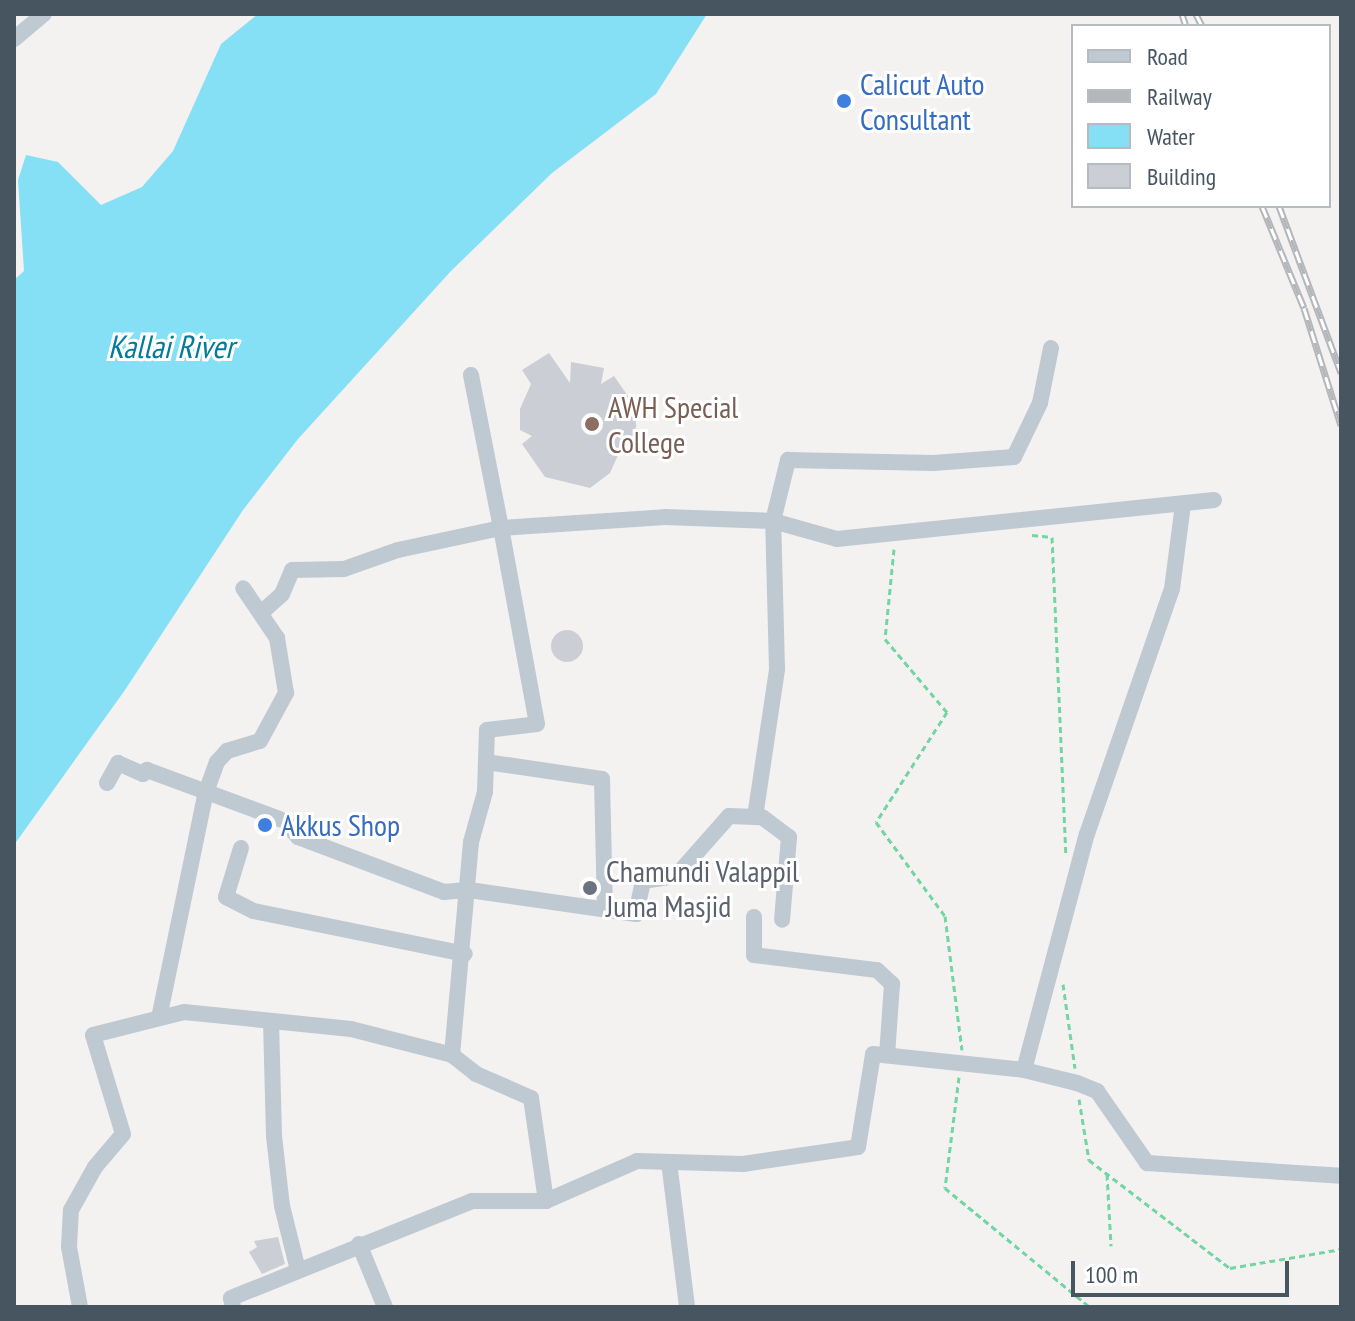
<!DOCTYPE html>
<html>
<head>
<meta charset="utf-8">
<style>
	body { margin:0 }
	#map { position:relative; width:1355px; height:1321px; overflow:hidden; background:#f4f1f1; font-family:"PT Sans Narrow",sans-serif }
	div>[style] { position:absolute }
	.water>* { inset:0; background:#86e0f5 }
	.building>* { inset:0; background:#cbced4 }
	.round { border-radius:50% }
	.path>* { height:3px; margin-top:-1.5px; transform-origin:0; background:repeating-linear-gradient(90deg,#71d6a2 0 6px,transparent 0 10px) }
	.minor>* { height:16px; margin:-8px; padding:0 8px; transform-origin:8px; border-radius:8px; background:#bec9d2 }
	.rail>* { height:7px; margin-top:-3.5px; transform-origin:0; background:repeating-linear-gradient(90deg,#fff 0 12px,#b3b7bc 0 24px); box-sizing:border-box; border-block:2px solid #b3b7bc }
	.dots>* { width:22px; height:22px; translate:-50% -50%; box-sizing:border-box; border:4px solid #fff; border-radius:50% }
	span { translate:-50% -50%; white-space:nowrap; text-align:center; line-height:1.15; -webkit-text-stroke:6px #fff; paint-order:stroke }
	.shop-label { font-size:30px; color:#366cbe }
	.left { translate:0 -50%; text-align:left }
	.education-label { font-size:30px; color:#785e54 }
	.worship-label { font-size:30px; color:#5b616d }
	.water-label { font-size:32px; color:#037c99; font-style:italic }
	.frame { position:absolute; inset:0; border:16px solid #475561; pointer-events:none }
	.legend { position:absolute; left:1071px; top:24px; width:260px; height:184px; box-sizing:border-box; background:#fff; border:2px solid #b5bbc0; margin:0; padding:10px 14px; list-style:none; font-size:24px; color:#475561 }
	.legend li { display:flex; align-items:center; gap:16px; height:40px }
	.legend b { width:40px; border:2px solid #b5bbc0 }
	.scale { position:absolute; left:1071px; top:1261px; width:218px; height:36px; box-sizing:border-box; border:4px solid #475561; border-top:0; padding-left:10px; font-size:24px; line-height:28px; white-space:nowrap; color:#475561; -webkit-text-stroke:6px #fff; paint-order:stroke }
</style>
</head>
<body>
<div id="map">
	<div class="water">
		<div style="clip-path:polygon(258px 14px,707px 14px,656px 94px,552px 173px,451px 271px,298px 439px,243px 510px,125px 690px,14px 845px,14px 280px,24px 271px,18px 180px,26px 155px,58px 162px,101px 205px,142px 187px,173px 151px,221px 44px)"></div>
	</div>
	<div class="building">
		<div style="clip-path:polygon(549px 353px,570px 383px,571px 362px,604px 368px,601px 384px,614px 376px,635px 406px,636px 427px,628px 450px,619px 453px,610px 473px,590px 488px,545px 477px,522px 444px,532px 436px,520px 430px,520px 409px,531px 384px,522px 370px)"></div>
		<div class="round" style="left:551px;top:630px;width:32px;height:32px"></div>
		<div style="clip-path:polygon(278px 1237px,285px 1264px,262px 1274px,249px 1252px,257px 1247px,254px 1241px)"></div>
	</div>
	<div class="path">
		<div style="left:1032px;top:535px;width:20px;rotate:6deg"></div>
		<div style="left:1052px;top:537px;width:316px;rotate:87.5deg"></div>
		<div style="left:894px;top:549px;width:90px;rotate:95.7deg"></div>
		<div style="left:885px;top:639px;width:96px;rotate:49.7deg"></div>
		<div style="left:947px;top:712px;width:131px;rotate:122.8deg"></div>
		<div style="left:876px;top:822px;width:117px;rotate:53.7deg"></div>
		<div style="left:945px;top:916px;width:135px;rotate:82.8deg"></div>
		<div style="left:1063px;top:984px;width:85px;rotate:81.9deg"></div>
		<div style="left:959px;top:1077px;width:112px;rotate:97.2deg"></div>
		<div style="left:945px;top:1188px;width:188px;rotate:39.4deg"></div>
		<div style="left:1079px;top:1099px;width:62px;rotate:80.7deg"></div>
		<div style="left:1089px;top:1160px;width:178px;rotate:37.5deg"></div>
		<div style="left:1230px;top:1268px;width:113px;rotate:-9.7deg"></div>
		<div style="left:1107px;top:1174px;width:72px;rotate:86.8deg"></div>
	</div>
	<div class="minor">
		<div style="left:14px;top:39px;width:39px;rotate:-40deg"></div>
		<div style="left:261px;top:613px;width:28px;rotate:-42deg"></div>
		<div style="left:282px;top:594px;width:26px;rotate:-67deg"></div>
		<div style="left:292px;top:570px;width:52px;rotate:-1.1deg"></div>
		<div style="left:344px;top:569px;width:57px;rotate:-19.4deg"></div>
		<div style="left:398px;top:550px;width:105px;rotate:-12.1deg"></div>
		<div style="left:501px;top:528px;width:156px;rotate:-101.1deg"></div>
		<div style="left:486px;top:762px;width:117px;rotate:8.3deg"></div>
		<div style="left:602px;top:779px;width:129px;rotate:88.7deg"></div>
		<div style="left:107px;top:783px;width:23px;rotate:-61deg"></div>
		<div style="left:118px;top:763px;width:27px;rotate:24deg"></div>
		<div style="left:143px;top:774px;width:6px;rotate:-45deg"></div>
		<div style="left:147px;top:770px;width:147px;rotate:20.3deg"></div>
		<div style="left:285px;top:821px;width:21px;rotate:51deg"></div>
		<div style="left:298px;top:837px;width:156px;rotate:20.6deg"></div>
		<div style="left:444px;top:892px;width:25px;rotate:-5deg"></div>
		<div style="left:469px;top:890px;width:169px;rotate:8.2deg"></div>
		<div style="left:636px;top:914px;width:34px;rotate:-78deg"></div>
		<div style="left:643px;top:881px;width:33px;rotate:-9deg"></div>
		<div style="left:676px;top:876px;width:80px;rotate:-48.5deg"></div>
		<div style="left:729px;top:816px;width:33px;rotate:2deg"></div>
		<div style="left:762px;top:817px;width:34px;rotate:37deg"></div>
		<div style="left:789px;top:837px;width:83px;rotate:94.8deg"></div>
		<div style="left:755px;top:817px;width:150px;rotate:-81.5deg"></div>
		<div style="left:777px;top:669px;width:148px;rotate:-91.5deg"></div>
		<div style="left:773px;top:521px;width:66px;rotate:15.7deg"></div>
		<div style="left:837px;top:539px;width:379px;rotate:-5.9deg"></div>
		<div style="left:241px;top:848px;width:51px;rotate:107deg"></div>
		<div style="left:226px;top:897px;width:31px;rotate:27deg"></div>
		<div style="left:254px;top:911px;width:215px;rotate:11.5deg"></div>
		<div style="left:754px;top:917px;width:38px;rotate:90deg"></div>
		<div style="left:754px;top:955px;width:124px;rotate:7deg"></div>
		<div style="left:877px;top:970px;width:21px;rotate:43deg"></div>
		<div style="left:892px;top:984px;width:71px;rotate:94deg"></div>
		<div style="left:159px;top:1018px;width:231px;rotate:-78.3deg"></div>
		<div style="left:206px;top:792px;width:32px;rotate:-70deg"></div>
		<div style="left:217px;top:762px;width:15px;rotate:-48deg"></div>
		<div style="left:227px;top:751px;width:34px;rotate:-17deg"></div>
		<div style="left:260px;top:741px;width:55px;rotate:-61.6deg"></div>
		<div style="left:286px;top:693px;width:56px;rotate:-99.3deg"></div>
		<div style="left:277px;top:638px;width:60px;rotate:-124.2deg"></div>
		<div style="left:271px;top:1021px;width:115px;rotate:88.5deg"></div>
		<div style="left:274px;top:1136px;width:70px;rotate:83.5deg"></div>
		<div style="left:282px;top:1206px;width:66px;rotate:76deg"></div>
		<div style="left:452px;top:1055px;width:31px;rotate:38deg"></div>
		<div style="left:476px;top:1074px;width:60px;rotate:23.6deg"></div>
		<div style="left:531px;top:1098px;width:104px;rotate:81.7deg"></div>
		<div style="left:546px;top:1201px;width:99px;rotate:-23.7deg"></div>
		<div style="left:637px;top:1161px;width:106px;rotate:1.6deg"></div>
		<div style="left:743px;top:1164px;width:116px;rotate:-8.4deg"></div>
		<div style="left:858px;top:1147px;width:94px;rotate:-80.8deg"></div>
		<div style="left:873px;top:1054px;width:152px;rotate:6deg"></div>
		<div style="left:1024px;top:1070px;width:55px;rotate:13.8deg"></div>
		<div style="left:1077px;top:1083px;width:22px;rotate:22deg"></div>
		<div style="left:1097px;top:1091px;width:88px;rotate:55.2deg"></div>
		<div style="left:1147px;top:1163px;width:194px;rotate:3.8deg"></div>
		<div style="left:1024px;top:1070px;width:244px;rotate:-75.1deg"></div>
		<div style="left:1087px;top:834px;width:259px;rotate:-70.9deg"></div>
		<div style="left:1172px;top:589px;width:86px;rotate:-82.6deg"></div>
		<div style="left:669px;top:1162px;width:146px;rotate:82.9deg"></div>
		<div style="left:359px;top:1244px;width:68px;rotate:67.6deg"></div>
		<div style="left:80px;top:1307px;width:61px;rotate:-100.4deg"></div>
		<div style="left:69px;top:1247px;width:37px;rotate:-87deg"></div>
		<div style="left:71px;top:1210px;width:49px;rotate:-60.8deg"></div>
		<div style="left:95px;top:1167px;width:43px;rotate:-49.7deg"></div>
		<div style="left:123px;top:1134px;width:103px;rotate:-106.9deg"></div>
		<div style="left:93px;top:1035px;width:94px;rotate:-14.2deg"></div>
		<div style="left:184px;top:1012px;width:168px;rotate:5.8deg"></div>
		<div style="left:351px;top:1029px;width:104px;rotate:14.4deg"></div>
		<div style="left:452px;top:1055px;width:214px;rotate:-84.9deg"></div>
		<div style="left:471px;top:842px;width:52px;rotate:-74.4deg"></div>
		<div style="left:485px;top:792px;width:62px;rotate:-88.2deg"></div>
		<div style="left:487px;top:730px;width:50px;rotate:-6.8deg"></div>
		<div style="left:537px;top:724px;width:199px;rotate:-100.4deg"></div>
		<div style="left:501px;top:528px;width:164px;rotate:-3.8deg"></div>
		<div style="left:665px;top:517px;width:108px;rotate:2.1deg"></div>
		<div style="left:773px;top:521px;width:63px;rotate:-76.2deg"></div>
		<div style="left:788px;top:460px;width:145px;rotate:1.2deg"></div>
		<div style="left:933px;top:463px;width:81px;rotate:-4.2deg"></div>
		<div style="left:1014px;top:457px;width:60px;rotate:-64.3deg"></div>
		<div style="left:1040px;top:403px;width:56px;rotate:-78.7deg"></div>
		<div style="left:233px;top:1307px;width:9px;rotate:-103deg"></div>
		<div style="left:231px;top:1298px;width:260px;rotate:-21.9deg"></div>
		<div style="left:472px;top:1201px;width:74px"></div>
	</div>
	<div class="rail">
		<div style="left:1182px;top:14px;width:13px;rotate:72deg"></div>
		<div style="left:1196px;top:14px;width:13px;rotate:63deg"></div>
		<div style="left:1262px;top:206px;width:110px;rotate:67.6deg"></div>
		<div style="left:1304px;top:308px;width:123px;rotate:72.5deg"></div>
		<div style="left:1279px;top:206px;width:178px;rotate:69.6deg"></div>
	</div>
	<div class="dots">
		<div style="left:844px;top:101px;background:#3f7fe0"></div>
		<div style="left:592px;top:424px;background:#8d6e63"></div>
		<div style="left:265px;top:825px;background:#3f7fe0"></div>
		<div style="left:590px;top:888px;background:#6b7280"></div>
	</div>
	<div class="shop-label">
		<span class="left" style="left:860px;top:101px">Calicut Auto<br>Consultant</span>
		<span class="left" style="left:281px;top:825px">Akkus Shop</span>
	</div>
	<div class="education-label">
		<span class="left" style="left:608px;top:424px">AWH Special<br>College</span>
	</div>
	<div class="worship-label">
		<span class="left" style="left:606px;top:888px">Chamundi Valappil<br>Juma Masjid</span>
	</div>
	<div class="water-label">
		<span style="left:171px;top:346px">Kallai River</span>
	</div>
	<div class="frame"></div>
	<ul class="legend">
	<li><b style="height:10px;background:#bec9d2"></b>Road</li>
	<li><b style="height:10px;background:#b3b7bc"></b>Railway</li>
	<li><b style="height:22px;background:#86e0f5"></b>Water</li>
	<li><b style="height:22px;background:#cbced4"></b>Building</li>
	</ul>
	<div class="scale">100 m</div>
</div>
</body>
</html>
